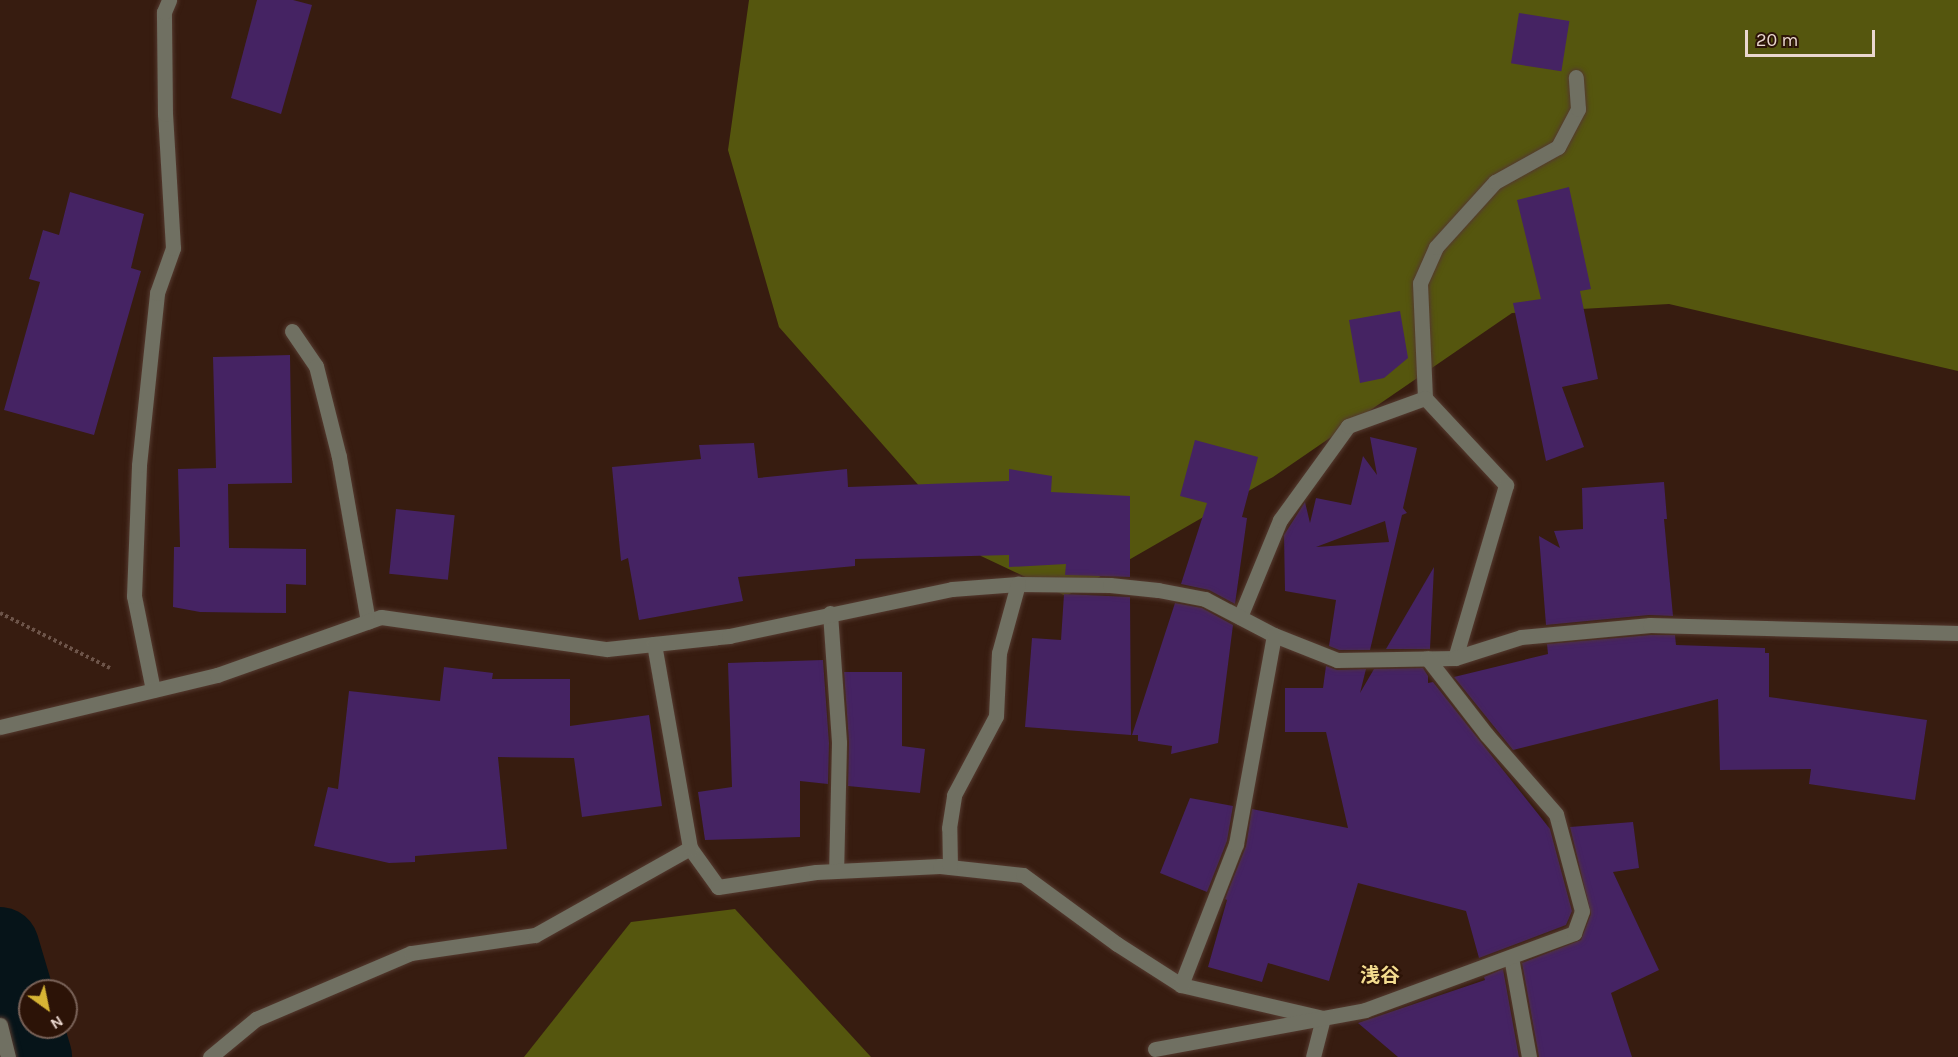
<!DOCTYPE html>
<html>
<head>
<meta charset="utf-8">
<style>
	body { margin:0 }
	#map { position:relative; width:1958px; height:1057px; overflow:hidden; background:#371c10; font-family:Karla,"Noto Sans JP",sans-serif }
	div>[style] { position:absolute }
	.forest>* { inset:0; background:#55560e }
	.river>* { height:78px; margin:-39px; padding:0 39px; transform-origin:39px; border-radius:39px; background:#061419 }
	.building>* { inset:0; background:#452363; transform-origin:0 0 }
	.path>* { height:4px; margin-top:-2px; transform-origin:0; background:repeating-linear-gradient(90deg,#6d5449 0 3px,transparent 0 6px) }
	.roads { filter:drop-shadow(0 0 2px #543a2f) drop-shadow(0 0 2px #543a2f) }
	.minor>* { height:15px; margin:-7.5px; padding:0 7.5px; transform-origin:7.5px; border-radius:7.5px; background:#707062 }
	span { translate:-50% -50%; white-space:nowrap; text-align:center; line-height:1.15; -webkit-text-stroke:4.5px #2c1307; paint-order:stroke }
	.quarter-label { font-size:20px; color:#f4dc8f; font-weight:700 }
	.north { position:absolute; left:18px; top:979px; width:60px; height:60px; box-sizing:border-box; background:#2c1307; border:2px solid #786157; border-radius:50%; rotate:147deg; font-size:16px; font-weight:700; line-height:24px; text-align:center; color:#ead7cf }
	.north::after { content:''; display:block; margin:auto; width:21px; height:27px; background:#d7b434; clip-path:polygon(50% 0,100% 100%,50% 72%,0 100%) }
	.scale { position:absolute; left:1745px; top:30px; width:130px; height:27px; box-sizing:border-box; border:3px solid #ead7cf; border-top:0; padding-left:8px; font-size:18px; line-height:21px; white-space:nowrap; color:#ead7cf; -webkit-text-stroke:4px #2c1307; paint-order:stroke }
</style>
</head>
<body>
<div id="map">
	<div class="forest">
		<div style="clip-path:polygon(749px 0,1958px 0,1958px 371px,1669px 304px,1512px 313px,1273px 477px,1066px 596px,981px 556px,779px 327px,728px 150px)"></div>
		<div style="clip-path:polygon(735px 909px,871px 1057px,524px 1057px,631px 922px)"></div>
	</div>
	<div class="river">
		<div style="left:0;top:946px;width:116px;rotate:73.4deg"></div>
	</div>
	<div class="building">
		<div style="clip-path:polygon(257px 0,293px 0,312px 5px,281px 114px,231px 98px)"></div>
		<div style="left:1519px;top:13px;width:51px;height:51px;rotate:9deg"></div>
		<div style="clip-path:polygon(1569px 187px,1591px 289px,1580px 291px,1598px 379px,1562px 387px,1584px 447px,1546px 461px,1513px 303px,1541px 299px,1517px 200px)"></div>
		<div style="clip-path:polygon(70px 192px,144px 214px,131px 268px,141px 271px,94px 435px,4px 410px,40px 282px,29px 279px,43px 230px,59px 235px)"></div>
		<div style="clip-path:polygon(1400px 311px,1408px 358px,1384px 378px,1360px 383px,1349px 320px)"></div>
		<div style="clip-path:polygon(290px 355px,292px 483px,228px 484px,229px 548px,306px 549px,306px 585px,286px 584px,286px 613px,200px 612px,173px 607px,174px 547px,180px 547px,178px 469px,216px 468px,213px 357px)"></div>
		<div style="clip-path:polygon(evenodd,1370px 437px,1417px 448px,1403px 508px,1407px 513px,1402px 515px,1370px 650px,1339px 650px,1329px 646px,1336px 600px,1285px 591px,1284px 535px,1305px 502px,1310px 523px,1316px 498px,1351px 505px,1363px 456px,1377px 475px,1370px 437px,1385px 521px,1389px 542px,1316px 547px,1385px 521px)"></div>
		<div style="clip-path:polygon(1195px 440px,1258px 457px,1242px 517px,1247px 518px,1235px 604px,1209px 590px,1181px 584px,1207px 503px,1180px 496px)"></div>
		<div style="clip-path:polygon(754px 443px,758px 478px,847px 469px,848px 487px,1009px 481px,1009px 469px,1052px 476px,1051px 492px,1130px 496px,1130px 577px,1065px 575px,1066px 564px,1009px 567px,1009px 555px,855px 559px,855px 566px,738px 577px,743px 601px,639px 620px,628px 558px,621px 561px,612px 467px,701px 459px,699px 445px)"></div>
		<div style="clip-path:polygon(1664px 482px,1667px 519px,1664px 519px,1673px 616px,1649px 615px,1546px 625px,1539px 536px,1560px 548px,1554px 531px,1583px 529px,1582px 488px)"></div>
		<div style="left:396px;top:509px;width:59px;height:65px;rotate:6deg"></div>
		<div style="clip-path:polygon(1434px 567px,1430px 649px,1386px 649px)"></div>
		<div style="clip-path:polygon(1064px 594px,1130px 597px,1131px 735px,1025px 727px,1032px 638px,1061px 640px)"></div>
		<div style="clip-path:polygon(1175px 603px,1202px 608px,1233px 625px,1218px 743px,1171px 754px,1172px 746px,1138px 741px,1138px 735px,1132px 735px)"></div>
		<div style="clip-path:polygon(1650px 635px,1675px 635px,1676px 645px,1765px 648px,1765px 653px,1769px 653px,1769px 697px,1927px 720px,1915px 800px,1809px 784px,1811px 769px,1720px 770px,1718px 699px,1513px 750px,1454px 677px,1548px 654px,1547px 644px)"></div>
		<div style="clip-path:polygon(823px 660px,829px 743px,828px 784px,800px 781px,800px 837px,705px 840px,698px 792px,732px 787px,728px 663px)"></div>
		<div style="clip-path:polygon(1326px 666px,1337px 670px,1366px 669px,1360px 693px,1374px 669px,1423px 668px,1428px 676px,1428px 683px,1433px 682px,1550px 829px,1572px 911px,1566px 925px,1479px 958px,1466px 911px,1358px 883px,1329px 981px,1268px 963px,1262px 982px,1208px 967px,1227px 900px,1225px 899px,1246px 846px,1252px 809px,1348px 828px,1326px 732px,1285px 732px,1285px 688px,1323px 688px)"></div>
		<div style="clip-path:polygon(444px 667px,493px 673px,492px 679px,570px 679px,570px 726px,649px 715px,662px 806px,582px 817px,574px 758px,498px 757px,507px 849px,415px 856px,415px 862px,389px 863px,314px 846px,328px 787px,338px 789px,349px 691px,440px 701px)"></div>
		<div style="clip-path:polygon(844px 672px,902px 672px,902px 746px,925px 749px,920px 793px,848px 786px,849px 742px)"></div>
		<div style="clip-path:polygon(1190px 798px,1233px 806px,1227px 841px,1207px 892px,1160px 873px)"></div>
		<div style="clip-path:polygon(1633px 822px,1639px 868px,1613px 872px,1659px 970px,1611px 993px,1632px 1057px,1539px 1057px,1522px 963px,1581px 940px,1591px 914px,1570px 827px)"></div>
		<div style="clip-path:polygon(1503px 969px,1519px 1057px,1398px 1057px,1358px 1023px,1485px 980px,1484px 977px)"></div>
	</div>
	<div class="path">
		<div style="left:0;top:613px;width:123px;rotate:26.6deg"></div>
	</div>
	<div class="roads">
		<div class="minor">
			<div style="left:292px;top:331px;width:42px;rotate:55.6deg"></div>
			<div style="left:316px;top:366px;width:94px;rotate:75.8deg"></div>
			<div style="left:339px;top:457px;width:167px;rotate:80deg"></div>
			<div style="left:1425px;top:398px;width:115px;rotate:-92.5deg"></div>
			<div style="left:1420px;top:283px;width:39px;rotate:-66deg"></div>
			<div style="left:1436px;top:247px;width:88px;rotate:-47.8deg"></div>
			<div style="left:1495px;top:182px;width:72px;rotate:-29.1deg"></div>
			<div style="left:1558px;top:147px;width:43px;rotate:-62.2deg"></div>
			<div style="left:1578px;top:109px;width:32px;rotate:-94deg"></div>
			<div style="left:830px;top:613px;width:130px;rotate:86deg"></div>
			<div style="left:839px;top:743px;width:128px;rotate:91.3deg"></div>
			<div style="left:1240px;top:617px;width:105px;rotate:-67.6deg"></div>
			<div style="left:1280px;top:520px;width:116px;rotate:-54.1deg"></div>
			<div style="left:1348px;top:426px;width:82px;rotate:-20deg"></div>
			<div style="left:1425px;top:398px;width:119px;rotate:47deg"></div>
			<div style="left:1506px;top:485px;width:180px;rotate:106.4deg"></div>
			<div style="left:153px;top:690px;width:96px;rotate:-101.4deg"></div>
			<div style="left:134px;top:596px;width:131px;rotate:-87.8deg"></div>
			<div style="left:139px;top:465px;width:173px;rotate:-84deg"></div>
			<div style="left:157px;top:293px;width:48px;rotate:-70.4deg"></div>
			<div style="left:173px;top:248px;width:134px;rotate:-93.4deg"></div>
			<div style="left:165px;top:114px;width:102px;rotate:-90.6deg"></div>
			<div style="left:164px;top:12px;width:13px;rotate:-67deg"></div>
			<div style="left:0;top:727px;width:223px;rotate:-13.5deg"></div>
			<div style="left:217px;top:675px;width:174px;rotate:-19.5deg"></div>
			<div style="left:381px;top:617px;width:228px;rotate:8.1deg"></div>
			<div style="left:607px;top:649px;width:123px;rotate:-6.1deg"></div>
			<div style="left:729px;top:636px;width:228px;rotate:-11.9deg"></div>
			<div style="left:952px;top:589px;width:66px;rotate:-4.3deg"></div>
			<div style="left:1018px;top:584px;width:92px;rotate:0.6deg"></div>
			<div style="left:1110px;top:585px;width:48px;rotate:5.9deg"></div>
			<div style="left:1158px;top:590px;width:48px;rotate:10.8deg"></div>
			<div style="left:1205px;top:599px;width:78px;rotate:27.6deg"></div>
			<div style="left:1274px;top:635px;width:68px;rotate:21.6deg"></div>
			<div style="left:1337px;top:660px;width:118px;rotate:-1deg"></div>
			<div style="left:1455px;top:658px;width:69px;rotate:-17.7deg"></div>
			<div style="left:1521px;top:637px;width:130px;rotate:-5.3deg"></div>
			<div style="left:1650px;top:625px;width:308px;rotate:1.5deg"></div>
			<div style="left:690px;top:848px;width:48px;rotate:54.3deg"></div>
			<div style="left:718px;top:887px;width:99px;rotate:-8.7deg"></div>
			<div style="left:816px;top:872px;width:124px;rotate:-2.8deg"></div>
			<div style="left:940px;top:866px;width:83px;rotate:6.2deg"></div>
			<div style="left:1023px;top:875px;width:117px;rotate:36.3deg"></div>
			<div style="left:1117px;top:944px;width:76px;rotate:32.6deg"></div>
			<div style="left:1181px;top:985px;width:146px;rotate:13.1deg"></div>
			<div style="left:1323px;top:1018px;width:40px;rotate:104.4deg"></div>
			<div style="left:950px;top:867px;width:39px;rotate:-91deg"></div>
			<div style="left:949px;top:828px;width:33px;rotate:-81deg"></div>
			<div style="left:954px;top:795px;width:89px;rotate:-62deg"></div>
			<div style="left:996px;top:716px;width:63px;rotate:-87.3deg"></div>
			<div style="left:999px;top:653px;width:72px;rotate:-74.6deg"></div>
			<div style="left:1511px;top:957px;width:102px;rotate:79.8deg"></div>
			<div style="left:1181px;top:985px;width:151px;rotate:-68.7deg"></div>
			<div style="left:1236px;top:844px;width:212px;rotate:-79.7deg"></div>
			<div style="left:0;top:1025px;width:33px;rotate:76deg"></div>
			<div style="left:1155px;top:1049px;width:214px;rotate:-10.5deg"></div>
			<div style="left:1365px;top:1010px;width:223px;rotate:-20.2deg"></div>
			<div style="left:1574px;top:933px;width:23px;rotate:-70deg"></div>
			<div style="left:1582px;top:911px;width:100px;rotate:-105deg"></div>
			<div style="left:1556px;top:814px;width:106px;rotate:-131.2deg"></div>
			<div style="left:1486px;top:734px;width:96px;rotate:-127.8deg"></div>
			<div style="left:210px;top:1057px;width:60px;rotate:-39.6deg"></div>
			<div style="left:256px;top:1019px;width:168px;rotate:-23.1deg"></div>
			<div style="left:411px;top:953px;width:125px;rotate:-8.3deg"></div>
			<div style="left:535px;top:935px;width:178px;rotate:-29.3deg"></div>
			<div style="left:690px;top:848px;width:207px;rotate:-100deg"></div>
		</div>
	</div>
	<div class="quarter-label">
		<span style="left:1380px;top:975px">浅谷</span>
	</div>
	<div class="north">N</div>
	<div class="scale">20 m</div>
</div>
</body>
</html>
